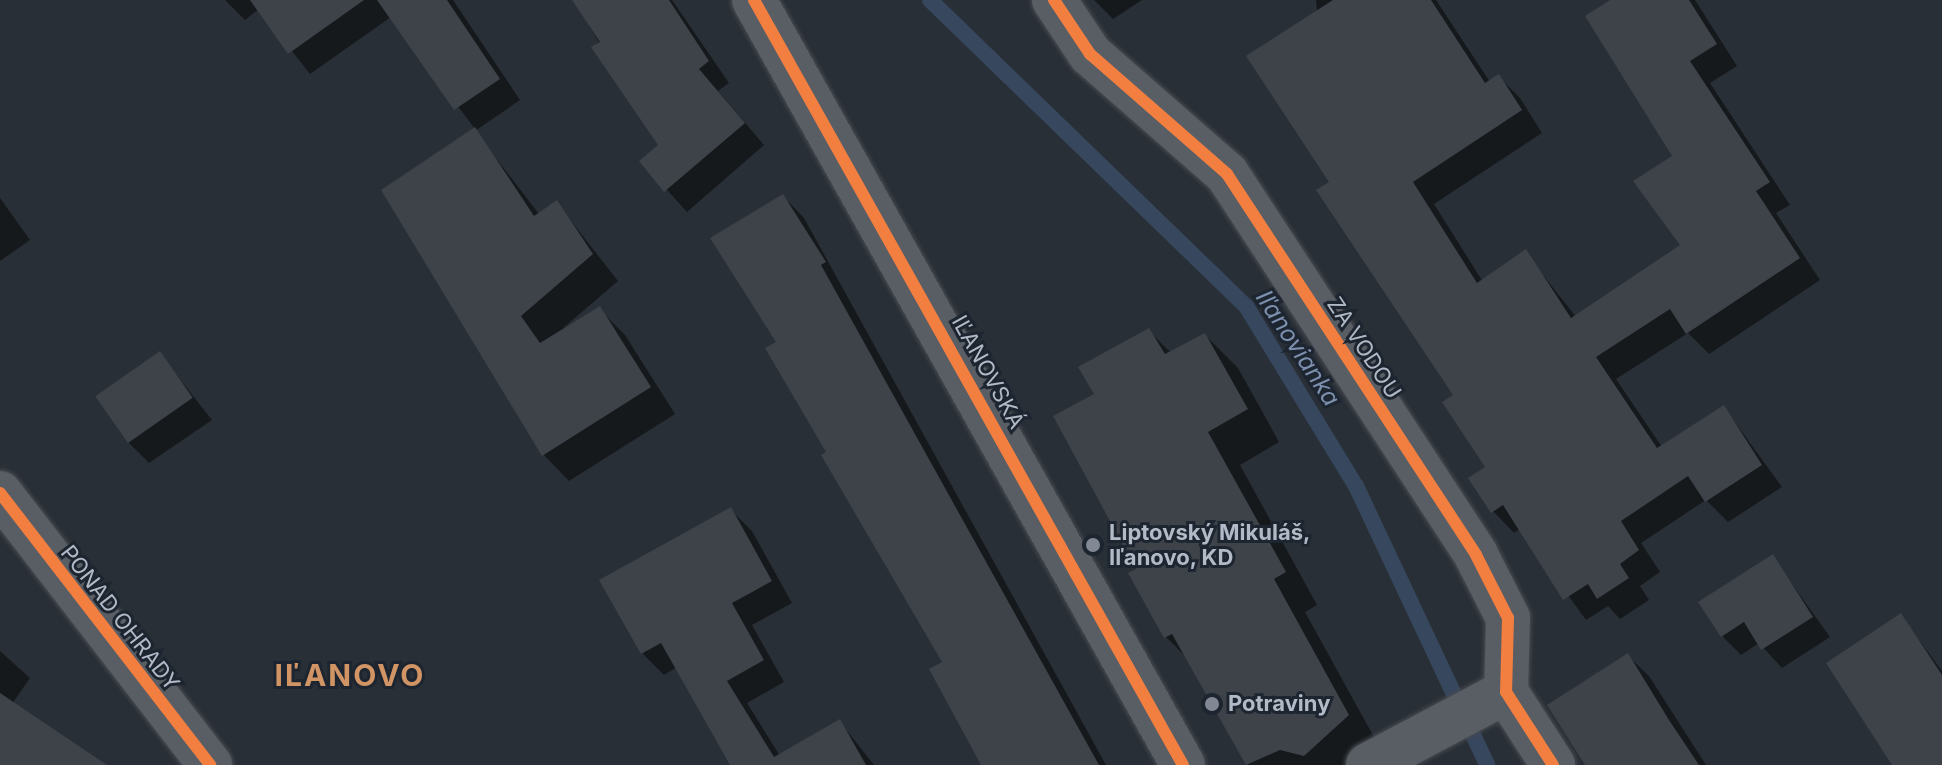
<!DOCTYPE html>
<html>
<head>
<meta charset="utf-8">
<style>
	body { margin:0 }
	#map { position:relative; width:1942px; height:765px; overflow:hidden; background:#292f36; font-family:Inter,sans-serif }
	div>[style] { position:absolute }
	.shadow>* { inset:0; background:#0007 }
	.stream>* { height:16px; margin:-8px; padding:0 8px; transform-origin:8px; border-radius:8px; background:#37475e }
	.building>* { inset:0; background:#3e434a; transform-origin:0 0 }
	.roads { filter:drop-shadow(0 0 2px #474b51) drop-shadow(0 0 2px #474b51) }
	.minor>* { height:44px; margin:-22px; padding:0 22px; transform-origin:22px; border-radius:22px; background:#595d64 }
	.tertiary>* { height:44px; margin:-22px; padding:0 22px; transform-origin:22px; border-radius:22px; background:#595d64 }
	.cycleway>* { height:12px; margin:-6px; padding:0 6px; transform-origin:6px; border-radius:6px; background:#f27e40 }
	.dots>* { width:22px; height:22px; translate:-50% -50%; box-sizing:border-box; border:4px solid #1d2530; border-radius:50% }
	span { translate:-50% -50%; white-space:nowrap; text-align:center; line-height:1.15; -webkit-text-stroke:6px #1d2530; paint-order:stroke }
	.street-label { font-size:22px; color:#b3bac7 }
	.poi-label { font-size:22px; color:#b3bac7; font-weight:700 }
	.left { translate:0 -50%; text-align:left }
	.water-label { font-size:24px; color:#7c90ae; font-style:italic }
	.district-label { font-size:30px; color:#d19464; font-weight:700; letter-spacing:2px }
</style>
</head>
<body>
<div id="map">
	<div class="shadow">
		<div style="clip-path:polygon(225px 0,453px 0,520px 100px,475px 131px,539px 214px,557px 203px,618px 281px,562px 329px,599px 309px,625px 335px,675px 414px,569px 481px,543px 454px,384px 191px,475px 129px,391px 17px,310px 74px,259px 9px,245px 20px)"></div>
		<div style="clip-path:polygon(574px 0,672px 0,729px 83px,718px 91px,764px 145px,687px 212px,641px 161px,660px 145px)"></div>
		<div style="clip-path:polygon(1094px 0,1142px 0,1113px 19px)"></div>
		<div style="clip-path:polygon(1316px 0,1436px 0,1490px 82px,1498px 76px,1520px 98px,1542px 133px,1434px 204px,1483px 282px,1525px 252px,1576px 317px,1682px 246px,1675px 156px,1613px 0,1695px 0,1737px 66px,1710px 83px,1790px 205px,1776px 213px,1820px 280px,1709px 354px,1688px 333px,1616px 379px,1662px 447px,1724px 407px,1782px 487px,1728px 522px,1706px 500px,1641px 543px,1660px 572px,1640px 586px,1649px 600px,1620px 619px,1608px 606px,1586px 620px,1520px 529px,1514px 533px,1493px 511px,1488px 468px,1456px 395px,1332px 183px)"></div>
		<div style="clip-path:polygon(783px 196px,804px 218px,1106px 765px,983px 765px,945px 662px,829px 452px,778px 342px)"></div>
		<div style="clip-path:polygon(0 198px,30px 240px,0 261px)"></div>
		<div style="clip-path:polygon(1149px 331px,1171px 353px,1205px 335px,1238px 368px,1279px 442px,1240px 465px,1317px 605px,1305px 612px,1380px 748px,1362px 765px,1248px 765px,1190px 661px,1166px 637px,1139px 570px,1096px 395px)"></div>
		<div style="clip-path:polygon(160px 354px,212px 420px,149px 463px,128px 442px)"></div>
		<div style="clip-path:polygon(731px 510px,752px 531px,792px 603px,752px 625px,784px 682px,747px 703px,780px 756px,840px 722px,874px 765px,733px 765px,677px 667px,664px 675px,642px 653px)"></div>
		<div style="clip-path:polygon(1772px 556px,1830px 637px,1782px 668px,1759px 643px,1741px 655px,1722px 636px)"></div>
		<div style="clip-path:polygon(1901px 616px,1942px 671px,1942px 765px,1894px 765px)"></div>
		<div style="clip-path:polygon(0 651px,30px 678px,0 721px)"></div>
		<div style="clip-path:polygon(1628px 656px,1649px 676px,1706px 765px,1587px 765px)"></div>
	</div>
	<div class="stream">
		<div style="left:930px;top:0;width:440px;rotate:44.1deg"></div>
		<div style="left:1246px;top:306px;width:211px;rotate:58.6deg"></div>
		<div style="left:1356px;top:486px;width:308px;rotate:64.8deg"></div>
	</div>
	<div class="building">
		<div style="clip-path:polygon(250px 0,364px 0,288px 54px)"></div>
		<div style="clip-path:polygon(377px 0,447px 0,500px 79px,454px 110px)"></div>
		<div style="clip-path:polygon(572px 0,669px 0,709px 61px,699px 69px,745px 123px,664px 192px,639px 161px,658px 145px,591px 47px,600px 42px)"></div>
		<div style="clip-path:polygon(1333px 0,1431px 0,1485px 83px,1499px 74px,1522px 110px,1413px 182px,1477px 283px,1526px 249px,1571px 318px,1680px 245px,1633px 181px,1672px 156px,1585px 16px,1610px 0,1689px 0,1717px 44px,1690px 61px,1770px 182px,1756px 191px,1800px 258px,1686px 334px,1670px 309px,1596px 357px,1657px 448px,1724px 405px,1762px 465px,1705px 502px,1688px 476px,1621px 521px,1639px 550px,1620px 564px,1629px 578px,1597px 599px,1588px 584px,1563px 600px,1503px 505px,1491px 513px,1468px 478px,1485px 467px,1442px 402px,1453px 395px,1316px 190px,1329px 182px,1246px 56px)"></div>
		<div style="clip-path:polygon(475px 127px,534px 216px,557px 200px,593px 254px,521px 316px,540px 343px,600px 306px,651px 387px,542px 456px,381px 190px)"></div>
		<div style="clip-path:polygon(783px 194px,826px 262px,821px 265px,1099px 765px,981px 765px,929px 669px,942px 662px,821px 455px,826px 452px,765px 348px,776px 342px,710px 238px)"></div>
		<div style="clip-path:polygon(1149px 328px,1165px 354px,1205px 333px,1248px 409px,1208px 432px,1286px 572px,1274px 579px,1349px 715px,1304px 756px,1280px 750px,1246px 765px,1172px 634px,1164px 638px,1128px 573px,1136px 569px,1053px 416px,1094px 394px,1078px 367px)"></div>
		<div style="left:160px;top:351px;width:57px;height:79px;rotate:55deg"></div>
		<div style="clip-path:polygon(731px 507px,772px 581px,732px 603px,764px 660px,727px 681px,774px 757px,840px 719px,866px 765px,730px 765px,661px 643px,641px 654px,599px 580px)"></div>
		<div style="clip-path:polygon(1773px 554px,1813px 617px,1761px 650px,1744px 622px,1721px 637px,1698px 602px)"></div>
		<div style="clip-path:polygon(1901px 613px,1942px 675px,1942px 765px,1892px 765px,1826px 663px)"></div>
		<div style="clip-path:polygon(1628px 653px,1669px 720px,1699px 765px,1585px 765px,1547px 705px)"></div>
		<div style="clip-path:polygon(0 693px,107px 765px,0 765px)"></div>
	</div>
	<div class="roads">
		<div class="minor">
			<div style="left:1054px;top:0;width:65px;rotate:56.3deg"></div>
			<div style="left:1090px;top:54px;width:182px;rotate:41.2deg"></div>
			<div style="left:1227px;top:174px;width:455px;rotate:56.8deg"></div>
			<div style="left:1476px;top:555px;width:71px;rotate:63.1deg"></div>
			<div style="left:1508px;top:618px;width:74px;rotate:91.5deg"></div>
			<div style="left:1506px;top:692px;width:87px;rotate:57.2deg"></div>
			<div style="left:0;top:493px;width:344px;rotate:52.3deg"></div>
			<div style="left:1368px;top:765px;width:156px;rotate:-27.9deg"></div>
		</div>
		<div class="tertiary">
			<div style="left:754px;top:0;width:877px;rotate:60.72deg"></div>
		</div>
	</div>
	<div class="cycleway">
		<div style="left:754px;top:0;width:877px;rotate:60.72deg"></div>
		<div style="left:1054px;top:0;width:65px;rotate:56.3deg"></div>
		<div style="left:1090px;top:54px;width:182px;rotate:41.2deg"></div>
		<div style="left:1227px;top:174px;width:455px;rotate:56.8deg"></div>
		<div style="left:1476px;top:555px;width:71px;rotate:63.1deg"></div>
		<div style="left:1508px;top:618px;width:74px;rotate:91.5deg"></div>
		<div style="left:1506px;top:692px;width:87px;rotate:57.2deg"></div>
		<div style="left:0;top:493px;width:344px;rotate:52.3deg"></div>
	</div>
	<div class="dots">
		<div style="left:1093px;top:545px;background:#838994"></div>
		<div style="left:1212px;top:704px;background:#838994"></div>
	</div>
	<div class="street-label">
		<span style="left:1364px;top:348px;rotate:57deg">ZA VODOU</span>
		<span style="left:988px;top:372px;rotate:61deg">IĽANOVSKÁ</span>
		<span style="left:120px;top:618px;rotate:52deg">PONAD OHRADY</span>
	</div>
	<div class="poi-label">
		<span class="left" style="left:1109px;top:545px">Liptovský Mikuláš,<br>Iľanovo, KD</span>
		<span class="left" style="left:1228px;top:704px">Potraviny</span>
	</div>
	<div class="water-label">
		<span style="left:1298px;top:348px;rotate:57deg">Iľanovianka</span>
	</div>
	<div class="district-label">
		<span style="left:350px;top:675px">IĽANOVO</span>
	</div>
</div>
</body>
</html>
